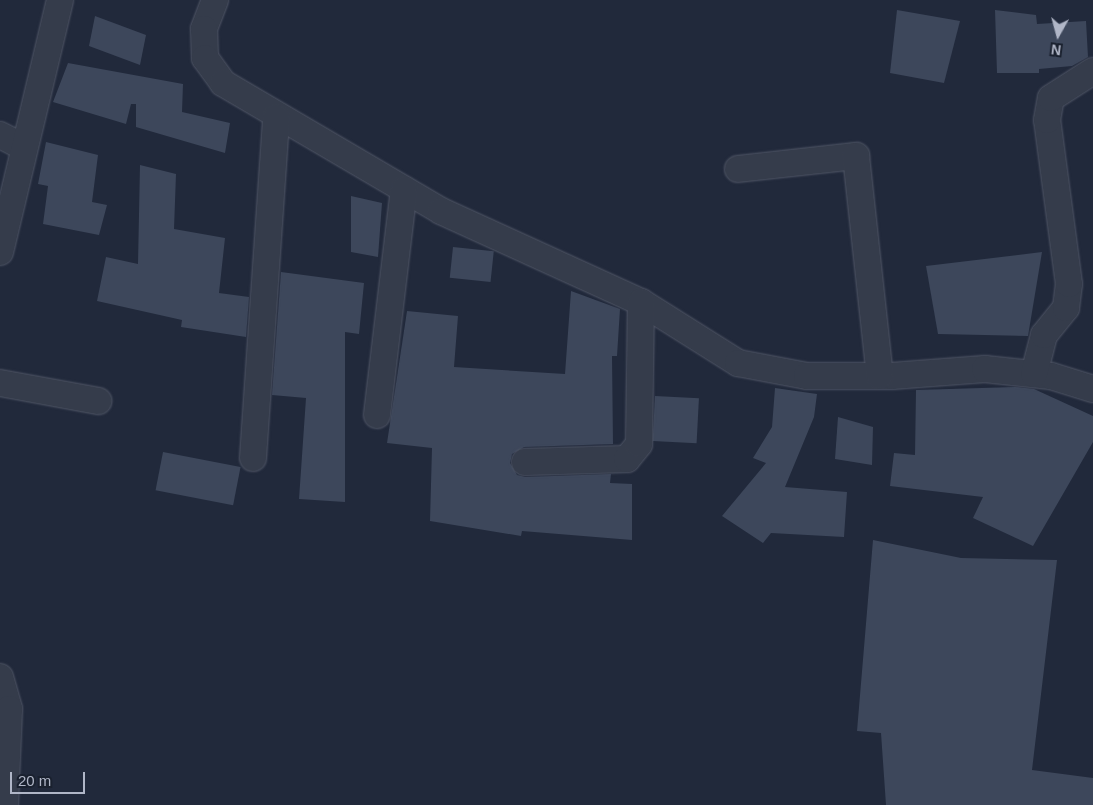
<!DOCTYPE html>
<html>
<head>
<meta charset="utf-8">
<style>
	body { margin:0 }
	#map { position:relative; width:1093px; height:805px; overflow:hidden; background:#21293b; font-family:Helvetica,sans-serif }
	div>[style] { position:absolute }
	.building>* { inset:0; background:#3d475b; transform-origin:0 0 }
	.roads { filter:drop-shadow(0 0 1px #505666) drop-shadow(0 0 1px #505666) }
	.minor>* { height:26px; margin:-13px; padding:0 13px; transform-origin:13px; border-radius:13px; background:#353c4b }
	span { translate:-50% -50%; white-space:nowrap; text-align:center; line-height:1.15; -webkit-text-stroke:5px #1a212f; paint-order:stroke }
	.north { position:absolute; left:1033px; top:10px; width:50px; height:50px; -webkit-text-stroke:4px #1a212f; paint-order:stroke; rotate:187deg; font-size:14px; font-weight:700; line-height:20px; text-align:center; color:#b0b6c7 }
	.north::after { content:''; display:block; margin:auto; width:18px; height:22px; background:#b0b6c7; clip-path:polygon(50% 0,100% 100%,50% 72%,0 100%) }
	.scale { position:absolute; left:10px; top:772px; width:75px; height:22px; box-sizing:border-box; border:2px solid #b0b6c7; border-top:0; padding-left:6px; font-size:15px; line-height:18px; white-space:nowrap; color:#b0b6c7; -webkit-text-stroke:4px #1a212f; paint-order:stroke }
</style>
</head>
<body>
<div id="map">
	<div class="building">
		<div style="clip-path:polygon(897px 10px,960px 21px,944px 83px,890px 73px)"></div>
		<div style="clip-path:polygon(995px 10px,1036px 15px,1037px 24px,1086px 21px,1088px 57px,1072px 66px,1039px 69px,1039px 73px,997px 73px)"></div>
		<div style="clip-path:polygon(95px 16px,146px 35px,140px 65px,89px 46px)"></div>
		<div style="clip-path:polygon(68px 63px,183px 84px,182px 112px,230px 123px,225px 153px,136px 127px,136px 104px,131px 104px,126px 124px,53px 102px)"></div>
		<div style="clip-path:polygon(46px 142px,98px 155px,92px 202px,107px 205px,99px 235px,43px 224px,48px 186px,38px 184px)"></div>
		<div style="clip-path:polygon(140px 165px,176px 174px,174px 229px,225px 238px,219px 293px,249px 297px,246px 337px,181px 327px,182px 320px,97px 301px,106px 257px,138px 264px)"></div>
		<div style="clip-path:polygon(351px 196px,382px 203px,378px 257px,351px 252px)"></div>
		<div style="left:453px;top:247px;width:41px;height:31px;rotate:6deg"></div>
		<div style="clip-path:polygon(1042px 252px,1028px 336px,938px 334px,926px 266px)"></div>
		<div style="clip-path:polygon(281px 272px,364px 283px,359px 334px,345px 332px,345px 502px,299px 499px,306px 398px,272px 395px)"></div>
		<div style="clip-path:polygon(571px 291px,620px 309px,617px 356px,612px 356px,613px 444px,524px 447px,512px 454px,510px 463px,517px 475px,525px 477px,611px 474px,610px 483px,632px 484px,632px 540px,522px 531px,521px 536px,430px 521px,432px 448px,387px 443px,407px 311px,458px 316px,454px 367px,565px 374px)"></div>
		<div style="clip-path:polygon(1015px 387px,1034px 389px,1093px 416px,1093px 442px,1033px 546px,973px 518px,983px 497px,890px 486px,894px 453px,915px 455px,916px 390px)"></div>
		<div style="clip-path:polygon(775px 388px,817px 394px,814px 417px,785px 487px,847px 492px,844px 537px,771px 533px,763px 543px,722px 516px,766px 463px,753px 458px,772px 427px)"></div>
		<div style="left:655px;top:396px;width:44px;height:45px;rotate:3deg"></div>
		<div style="clip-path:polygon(838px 417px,873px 427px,872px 465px,835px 459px)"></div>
		<div style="left:163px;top:452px;width:79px;height:39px;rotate:11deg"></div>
		<div style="clip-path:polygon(873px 540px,961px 558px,1057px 560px,1032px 770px,1093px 778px,1093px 805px,886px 805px,881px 733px,857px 731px)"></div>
	</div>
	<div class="roads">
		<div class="minor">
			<div style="left:215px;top:0;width:31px;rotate:111deg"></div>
			<div style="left:204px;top:29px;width:29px;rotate:88deg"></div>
			<div style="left:205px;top:58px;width:31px;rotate:54deg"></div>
			<div style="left:223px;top:83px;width:253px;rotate:30.4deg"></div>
			<div style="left:441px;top:211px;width:220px;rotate:24.5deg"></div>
			<div style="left:641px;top:302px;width:115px;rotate:32.2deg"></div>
			<div style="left:738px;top:363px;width:70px;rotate:10.7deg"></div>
			<div style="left:807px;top:376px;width:85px"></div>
			<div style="left:892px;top:376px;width:93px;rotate:-4.3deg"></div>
			<div style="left:985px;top:369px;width:66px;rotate:6.1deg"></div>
			<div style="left:1051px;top:376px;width:44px;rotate:17.2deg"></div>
			<div style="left:0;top:135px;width:27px;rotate:27deg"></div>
			<div style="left:738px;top:169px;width:119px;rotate:-6.3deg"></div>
			<div style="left:856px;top:156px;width:221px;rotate:83.8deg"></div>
			<div style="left:0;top:252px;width:259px;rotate:-76.6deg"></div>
			<div style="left:1034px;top:374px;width:40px;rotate:-75.6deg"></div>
			<div style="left:1044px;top:335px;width:35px;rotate:-51deg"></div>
			<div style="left:1066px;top:308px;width:24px;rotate:-83deg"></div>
			<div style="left:1069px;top:284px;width:165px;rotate:-97.6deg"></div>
			<div style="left:1047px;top:120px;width:22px;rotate:-80deg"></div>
			<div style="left:1051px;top:98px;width:50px;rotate:-32.7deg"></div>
			<div style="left:0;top:383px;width:100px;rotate:10.4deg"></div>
			<div style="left:377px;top:415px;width:227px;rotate:-83.2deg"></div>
			<div style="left:253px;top:458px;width:341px;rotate:-86.1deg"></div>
			<div style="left:525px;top:462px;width:102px;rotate:-1.7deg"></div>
			<div style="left:627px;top:459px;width:19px;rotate:-51deg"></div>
			<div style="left:639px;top:444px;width:142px;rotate:-89.2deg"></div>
			<div style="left:0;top:677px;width:33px;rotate:74deg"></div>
			<div style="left:9px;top:709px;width:96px;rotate:92.4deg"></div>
		</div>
	</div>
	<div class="north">N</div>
	<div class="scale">20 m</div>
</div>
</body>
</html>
